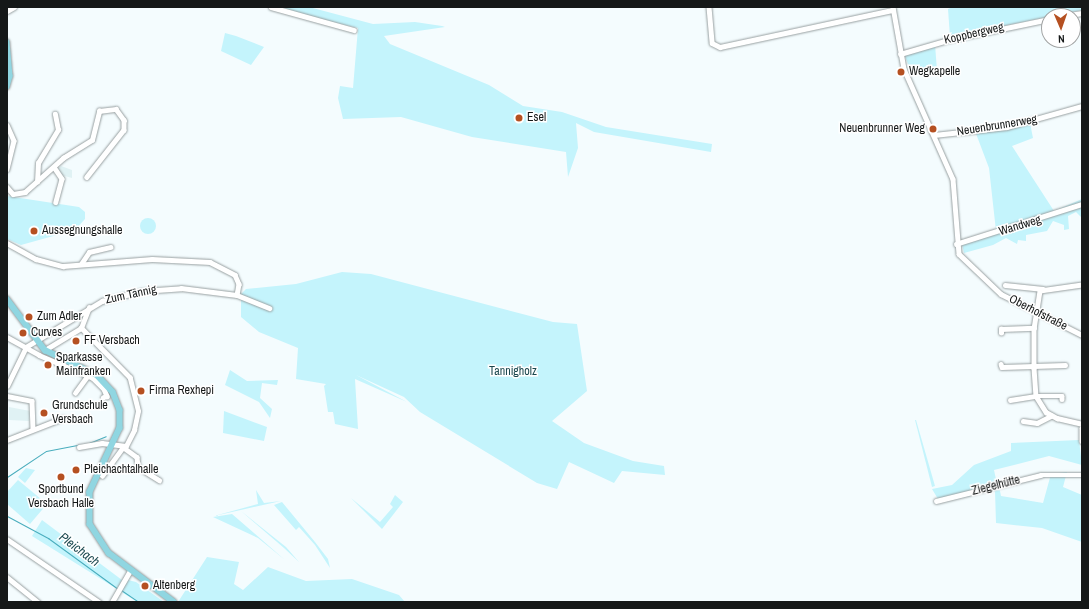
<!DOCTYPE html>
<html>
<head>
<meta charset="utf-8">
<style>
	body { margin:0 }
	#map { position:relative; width:1089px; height:609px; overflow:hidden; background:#f4fcfe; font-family:"Archivo Narrow",sans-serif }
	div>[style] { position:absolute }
	.built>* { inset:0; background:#e0f2f4 }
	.green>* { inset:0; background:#c4f4fc }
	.round { border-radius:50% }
	.stream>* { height:1px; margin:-0.5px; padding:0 0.5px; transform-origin:0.5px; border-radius:0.5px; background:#49adbd }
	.roads { filter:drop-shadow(0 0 1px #98a0a1) drop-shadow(0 0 1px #98a0a1) }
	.minor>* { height:4.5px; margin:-2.25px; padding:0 2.25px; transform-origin:2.25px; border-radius:2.25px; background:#fff }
	.major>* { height:5.5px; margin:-2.75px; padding:0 2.75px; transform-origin:2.75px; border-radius:2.75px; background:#90d6e1 }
	.dots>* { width:11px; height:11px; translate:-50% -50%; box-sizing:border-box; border:2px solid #fff; border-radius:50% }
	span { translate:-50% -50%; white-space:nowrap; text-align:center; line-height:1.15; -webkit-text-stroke:3px #fff; paint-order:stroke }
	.street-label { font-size:12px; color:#151818 }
	.poi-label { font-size:12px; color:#151818 }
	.left { translate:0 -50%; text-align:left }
	.right { translate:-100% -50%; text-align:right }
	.park-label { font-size:12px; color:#19464d }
	.water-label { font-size:13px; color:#1e4b52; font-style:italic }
	.frame { position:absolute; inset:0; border:8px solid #151818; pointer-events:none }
	.north { position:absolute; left:1041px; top:8px; width:40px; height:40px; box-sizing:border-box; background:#fff; border:1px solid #a1a3a3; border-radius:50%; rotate:178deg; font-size:11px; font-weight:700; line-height:16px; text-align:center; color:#151818 }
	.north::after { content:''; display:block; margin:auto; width:14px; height:18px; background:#b55021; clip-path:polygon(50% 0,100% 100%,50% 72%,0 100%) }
</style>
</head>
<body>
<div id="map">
	<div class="built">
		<div style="clip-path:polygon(61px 166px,72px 170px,72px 178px,61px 175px,58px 169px)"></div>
		<div style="clip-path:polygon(9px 407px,30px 411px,29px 421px,9px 420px)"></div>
	</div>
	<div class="green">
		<div style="clip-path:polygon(269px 7px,309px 7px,373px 24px,415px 22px,442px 26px,445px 27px,384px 36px,390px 44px,489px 85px,523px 106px,562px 112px,606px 127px,712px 144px,711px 152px,594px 132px,576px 123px,578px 148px,568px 177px,566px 152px,472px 137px,401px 117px,343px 119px,338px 98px,340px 86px,353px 88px,358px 28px)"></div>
		<div style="clip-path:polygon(953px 7px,1082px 7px,1082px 10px,950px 37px,948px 9px)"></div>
		<div style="clip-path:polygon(225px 33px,236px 36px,264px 47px,251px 65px,221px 51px)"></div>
		<div style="clip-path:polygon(935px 44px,937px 71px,913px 76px,904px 54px)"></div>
		<div style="clip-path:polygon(1030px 123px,1033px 138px,1012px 146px,1054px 211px,1082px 199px,1082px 218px,1076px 212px,1068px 216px,1069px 229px,1064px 230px,1064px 225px,1053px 221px,1047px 231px,1026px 235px,1026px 241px,1018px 240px,1017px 244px,1006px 238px,993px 245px,964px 253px,962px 244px,1010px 228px,996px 231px,989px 168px,975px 131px)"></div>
		<div style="clip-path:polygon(7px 196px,79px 207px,85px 212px,85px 219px,75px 230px,21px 245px,7px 239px)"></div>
		<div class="round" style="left:140px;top:218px;width:16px;height:16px"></div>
		<div style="clip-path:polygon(342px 272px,371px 274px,553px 322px,577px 324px,587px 391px,552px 421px,584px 443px,633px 461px,664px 466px,665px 475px,622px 471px,614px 483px,569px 462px,557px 489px,537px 483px,420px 412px,404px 397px,356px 375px,407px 402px,355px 379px,358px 429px,335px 424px,333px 412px,328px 412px,324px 386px,326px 384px,296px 379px,298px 348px,259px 332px,241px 317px,241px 294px,246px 289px,296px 284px)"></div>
		<div style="clip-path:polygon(230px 370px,247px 381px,278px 380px,277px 385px,262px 383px,260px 398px,272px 409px,270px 418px,259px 402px,225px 385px)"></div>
		<div style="clip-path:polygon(224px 411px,267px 427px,264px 441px,223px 433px)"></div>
		<div style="clip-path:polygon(915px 420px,916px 420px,935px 486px,932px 487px)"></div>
		<div style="clip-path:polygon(1079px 440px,1082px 465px,1049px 456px,994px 470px,997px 484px,938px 499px,932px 489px,952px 485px,974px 465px,1011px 451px,1011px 443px)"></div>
		<div style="clip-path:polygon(26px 468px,35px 470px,25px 483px,18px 477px)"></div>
		<div style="clip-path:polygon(1067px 472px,1063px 487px,1082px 495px,1082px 542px,1042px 528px,996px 523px,995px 491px,936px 503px,999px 486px,1001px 496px,1043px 503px,1051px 474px)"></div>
		<div style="clip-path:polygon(18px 480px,47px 504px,30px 524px,7px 504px,7px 492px)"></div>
		<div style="clip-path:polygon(256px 490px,264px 503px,281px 501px,214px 516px,258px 504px)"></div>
		<div style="clip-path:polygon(395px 495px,403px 502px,382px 529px,351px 498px,380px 522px,393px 507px,390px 504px)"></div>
		<div style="clip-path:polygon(282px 502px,315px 542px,328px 559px,330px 568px,315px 545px,299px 527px,296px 530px,274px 505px)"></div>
		<div style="clip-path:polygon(241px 511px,286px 547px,299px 562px,284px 548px)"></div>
		<div style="clip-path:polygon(232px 514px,285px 560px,258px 538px,213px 517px)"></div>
		<div style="clip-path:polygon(42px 520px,122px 580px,117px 589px,32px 536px)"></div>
		<div style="clip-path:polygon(207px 557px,239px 562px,234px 584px,243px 590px,268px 567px,306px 581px,352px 579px,399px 595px,405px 602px,178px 602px)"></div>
		<div style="clip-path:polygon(128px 580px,136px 582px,164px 602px,137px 602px,120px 591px)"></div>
	</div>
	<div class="stream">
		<div style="left:89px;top:443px;width:18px;rotate:-22deg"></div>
		<div style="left:7px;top:477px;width:47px;rotate:-33.7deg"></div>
		<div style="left:46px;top:451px;width:33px;rotate:-11deg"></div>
		<div style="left:7px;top:516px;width:47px;rotate:28.2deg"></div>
		<div style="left:48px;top:538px;width:87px;rotate:36.1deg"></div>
		<div style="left:121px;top:590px;width:22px;rotate:34deg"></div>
	</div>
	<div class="roads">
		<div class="minor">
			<div style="left:271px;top:7px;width:86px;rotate:15.5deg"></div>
			<div style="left:709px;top:7px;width:36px;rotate:85deg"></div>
			<div style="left:712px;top:43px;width:9px;rotate:27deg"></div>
			<div style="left:720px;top:47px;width:177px;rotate:-12.1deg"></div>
			<div style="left:893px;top:7px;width:63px;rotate:79.9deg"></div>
			<div style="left:904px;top:69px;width:120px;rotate:66deg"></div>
			<div style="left:953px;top:179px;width:75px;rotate:85.4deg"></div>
			<div style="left:959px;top:254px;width:58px;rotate:43.6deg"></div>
			<div style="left:1001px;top:294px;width:91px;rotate:26.8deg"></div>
			<div style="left:7px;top:11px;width:8px;rotate:-30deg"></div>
			<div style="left:1063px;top:16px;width:19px;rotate:-9deg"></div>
			<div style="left:900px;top:54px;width:50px;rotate:-16.3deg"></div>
			<div style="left:948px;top:40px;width:103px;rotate:-11.7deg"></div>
			<div style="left:7px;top:125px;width:17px;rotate:66deg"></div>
			<div style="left:14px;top:141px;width:29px;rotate:104deg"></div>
			<div style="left:934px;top:135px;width:73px;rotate:-6.3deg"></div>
			<div style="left:1007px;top:127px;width:78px;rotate:-15.6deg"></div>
			<div style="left:54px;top:167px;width:14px;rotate:56deg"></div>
			<div style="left:62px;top:179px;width:24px;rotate:105deg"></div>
			<div style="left:37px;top:182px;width:19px;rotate:-87deg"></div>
			<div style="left:38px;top:163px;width:39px;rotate:-59deg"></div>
			<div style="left:58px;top:130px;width:16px;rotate:-101deg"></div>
			<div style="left:7px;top:187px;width:9px;rotate:49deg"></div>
			<div style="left:13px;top:194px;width:12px;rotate:-9deg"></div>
			<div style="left:25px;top:192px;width:51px;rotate:-41.8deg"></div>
			<div style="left:63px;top:158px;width:34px;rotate:-32deg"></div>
			<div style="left:92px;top:140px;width:30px;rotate:-76deg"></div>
			<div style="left:99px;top:111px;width:17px;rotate:-7deg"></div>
			<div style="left:116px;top:109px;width:14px;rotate:54deg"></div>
			<div style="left:124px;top:120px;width:10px;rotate:90deg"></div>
			<div style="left:124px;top:130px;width:60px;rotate:128.2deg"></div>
			<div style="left:7px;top:243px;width:33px;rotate:29deg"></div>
			<div style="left:36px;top:259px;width:28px;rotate:15deg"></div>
			<div style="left:63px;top:266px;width:89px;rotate:-4.5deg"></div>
			<div style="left:152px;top:259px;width:58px;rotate:3deg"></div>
			<div style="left:210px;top:262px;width:28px;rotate:27deg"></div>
			<div style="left:235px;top:275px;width:10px;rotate:66deg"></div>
			<div style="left:239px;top:284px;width:11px;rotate:100deg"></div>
			<div style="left:956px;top:244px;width:132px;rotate:-17.6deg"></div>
			<div style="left:81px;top:264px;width:14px;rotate:-56deg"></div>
			<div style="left:89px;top:252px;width:22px;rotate:-13deg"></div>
			<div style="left:1005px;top:285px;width:38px;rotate:6deg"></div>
			<div style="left:1082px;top:285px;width:42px;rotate:171.9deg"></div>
			<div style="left:1040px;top:291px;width:37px;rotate:99deg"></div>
			<div style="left:1034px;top:328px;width:40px;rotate:90deg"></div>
			<div style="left:1034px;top:368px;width:28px;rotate:86deg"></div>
			<div style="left:1036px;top:396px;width:19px;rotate:58deg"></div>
			<div style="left:1046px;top:412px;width:13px;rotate:29deg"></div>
			<div style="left:1057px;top:418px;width:26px;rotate:13deg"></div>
			<div style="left:1001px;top:333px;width:4px;rotate:-90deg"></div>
			<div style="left:1001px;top:329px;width:33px;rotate:-2deg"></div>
			<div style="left:7px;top:337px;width:37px;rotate:29deg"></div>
			<div style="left:39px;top:355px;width:59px;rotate:23.1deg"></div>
			<div style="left:93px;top:378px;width:16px;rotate:45deg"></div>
			<div style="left:104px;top:389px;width:8px;rotate:67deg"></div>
			<div style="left:107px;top:396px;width:4px;rotate:153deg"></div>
			<div style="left:45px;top:350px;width:42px;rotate:-31.4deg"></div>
			<div style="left:81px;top:328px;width:22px;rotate:-69deg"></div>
			<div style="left:1001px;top:364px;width:3px;rotate:72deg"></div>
			<div style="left:1002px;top:367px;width:63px;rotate:-1.8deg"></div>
			<div style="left:7px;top:386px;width:43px;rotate:-64deg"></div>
			<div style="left:26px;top:347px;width:89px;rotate:-31.2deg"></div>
			<div style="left:102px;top:301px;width:41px;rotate:-14deg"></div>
			<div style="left:142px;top:291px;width:39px;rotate:-4deg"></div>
			<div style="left:181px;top:288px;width:56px;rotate:7.1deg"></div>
			<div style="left:237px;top:295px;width:35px;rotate:22deg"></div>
			<div style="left:75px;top:393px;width:22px;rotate:-54deg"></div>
			<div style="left:7px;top:396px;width:25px;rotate:11deg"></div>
			<div style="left:32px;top:401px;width:27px;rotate:88deg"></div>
			<div style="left:1010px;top:400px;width:26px;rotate:-9deg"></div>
			<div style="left:1036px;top:396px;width:26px"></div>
			<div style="left:1062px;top:396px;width:3px;rotate:90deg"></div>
			<div style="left:1023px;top:421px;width:14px;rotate:8deg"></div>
			<div style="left:1037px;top:423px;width:16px;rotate:-27deg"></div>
			<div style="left:1082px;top:428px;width:13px;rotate:90deg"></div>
			<div style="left:7px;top:440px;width:60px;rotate:-21.4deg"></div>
			<div style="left:79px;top:447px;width:23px;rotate:-10deg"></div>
			<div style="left:102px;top:443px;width:24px;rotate:7deg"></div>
			<div style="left:126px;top:446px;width:18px;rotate:-63deg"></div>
			<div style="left:134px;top:430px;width:19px;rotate:-78deg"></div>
			<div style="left:138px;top:411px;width:34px;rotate:-104deg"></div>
			<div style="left:130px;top:378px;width:70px;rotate:-134.4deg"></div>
			<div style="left:102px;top:476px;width:36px;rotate:-54deg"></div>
			<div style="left:123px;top:447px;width:17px;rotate:36deg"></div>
			<div style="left:137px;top:457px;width:10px;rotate:84deg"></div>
			<div style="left:138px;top:467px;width:25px;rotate:32deg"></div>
			<div style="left:936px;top:501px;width:108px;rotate:-13.9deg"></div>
			<div style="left:1041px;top:475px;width:41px"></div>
			<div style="left:7px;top:539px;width:112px;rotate:34.4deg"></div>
			<div style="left:7px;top:577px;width:40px;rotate:39deg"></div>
			<div style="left:112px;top:602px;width:36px;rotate:-60deg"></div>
		</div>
		<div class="major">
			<div style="left:7px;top:42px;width:34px;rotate:85deg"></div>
			<div style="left:10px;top:76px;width:11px;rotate:105deg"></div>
			<div style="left:7px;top:299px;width:64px;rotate:53.3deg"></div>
			<div style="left:45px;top:350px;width:58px;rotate:25.7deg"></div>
			<div style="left:97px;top:375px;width:23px;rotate:47deg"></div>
			<div style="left:113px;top:392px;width:19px;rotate:69deg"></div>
			<div style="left:120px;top:410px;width:18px;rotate:90deg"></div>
			<div style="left:120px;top:428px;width:71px;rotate:115.1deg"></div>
			<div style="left:90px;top:492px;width:32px;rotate:90deg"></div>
			<div style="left:90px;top:524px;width:35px;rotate:57deg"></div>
			<div style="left:109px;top:553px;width:81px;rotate:37deg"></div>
		</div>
	</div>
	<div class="dots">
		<div style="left:901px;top:72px;background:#b55021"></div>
		<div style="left:519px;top:118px;background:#b55021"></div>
		<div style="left:933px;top:129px;background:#b55021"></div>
		<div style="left:34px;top:231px;background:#b55021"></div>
		<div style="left:29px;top:317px;background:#b55021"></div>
		<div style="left:23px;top:333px;background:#b55021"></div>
		<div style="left:76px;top:341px;background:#b55021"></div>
		<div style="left:48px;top:365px;background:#b55021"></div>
		<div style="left:141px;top:391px;background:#b55021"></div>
		<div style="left:44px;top:413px;background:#b55021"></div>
		<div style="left:76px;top:470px;background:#b55021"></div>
		<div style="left:61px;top:477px;background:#b55021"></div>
		<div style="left:145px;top:586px;background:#b55021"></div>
	</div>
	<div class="street-label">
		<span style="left:974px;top:34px;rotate:-13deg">Koppbergweg</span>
		<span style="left:997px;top:126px;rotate:-9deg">Neuenbrunnerweg</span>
		<span style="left:1020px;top:226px;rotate:-17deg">Wandweg</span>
		<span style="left:131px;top:295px;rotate:-12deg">Zum Tännig</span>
		<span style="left:1038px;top:313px;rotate:27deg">Oberhofstraße</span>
		<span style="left:996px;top:486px;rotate:-14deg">Ziegelhütte</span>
	</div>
	<div class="poi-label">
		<span class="left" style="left:909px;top:72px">Wegkapelle</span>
		<span class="left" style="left:527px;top:118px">Esel</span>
		<span class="right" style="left:925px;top:129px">Neuenbrunner Weg</span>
		<span class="left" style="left:42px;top:231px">Aussegnungshalle</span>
		<span class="left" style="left:37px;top:317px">Zum Adler</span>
		<span class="left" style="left:31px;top:333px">Curves</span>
		<span class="left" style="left:84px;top:341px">FF Versbach</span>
		<span class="left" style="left:56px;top:365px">Sparkasse<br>Mainfranken</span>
		<span class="left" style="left:149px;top:391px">Firma Rexhepi</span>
		<span class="left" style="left:52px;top:413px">Grundschule<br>Versbach</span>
		<span class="left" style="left:84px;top:470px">Pleichachtalhalle</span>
		<span style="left:61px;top:497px">Sportbund<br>Versbach Halle</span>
		<span class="left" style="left:153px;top:586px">Altenberg</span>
	</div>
	<div class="park-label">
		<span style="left:513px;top:372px">Tannigholz</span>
	</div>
	<div class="water-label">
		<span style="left:79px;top:550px;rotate:37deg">Pleichach</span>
	</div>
	<div class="frame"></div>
	<div class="north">N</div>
</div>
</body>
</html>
